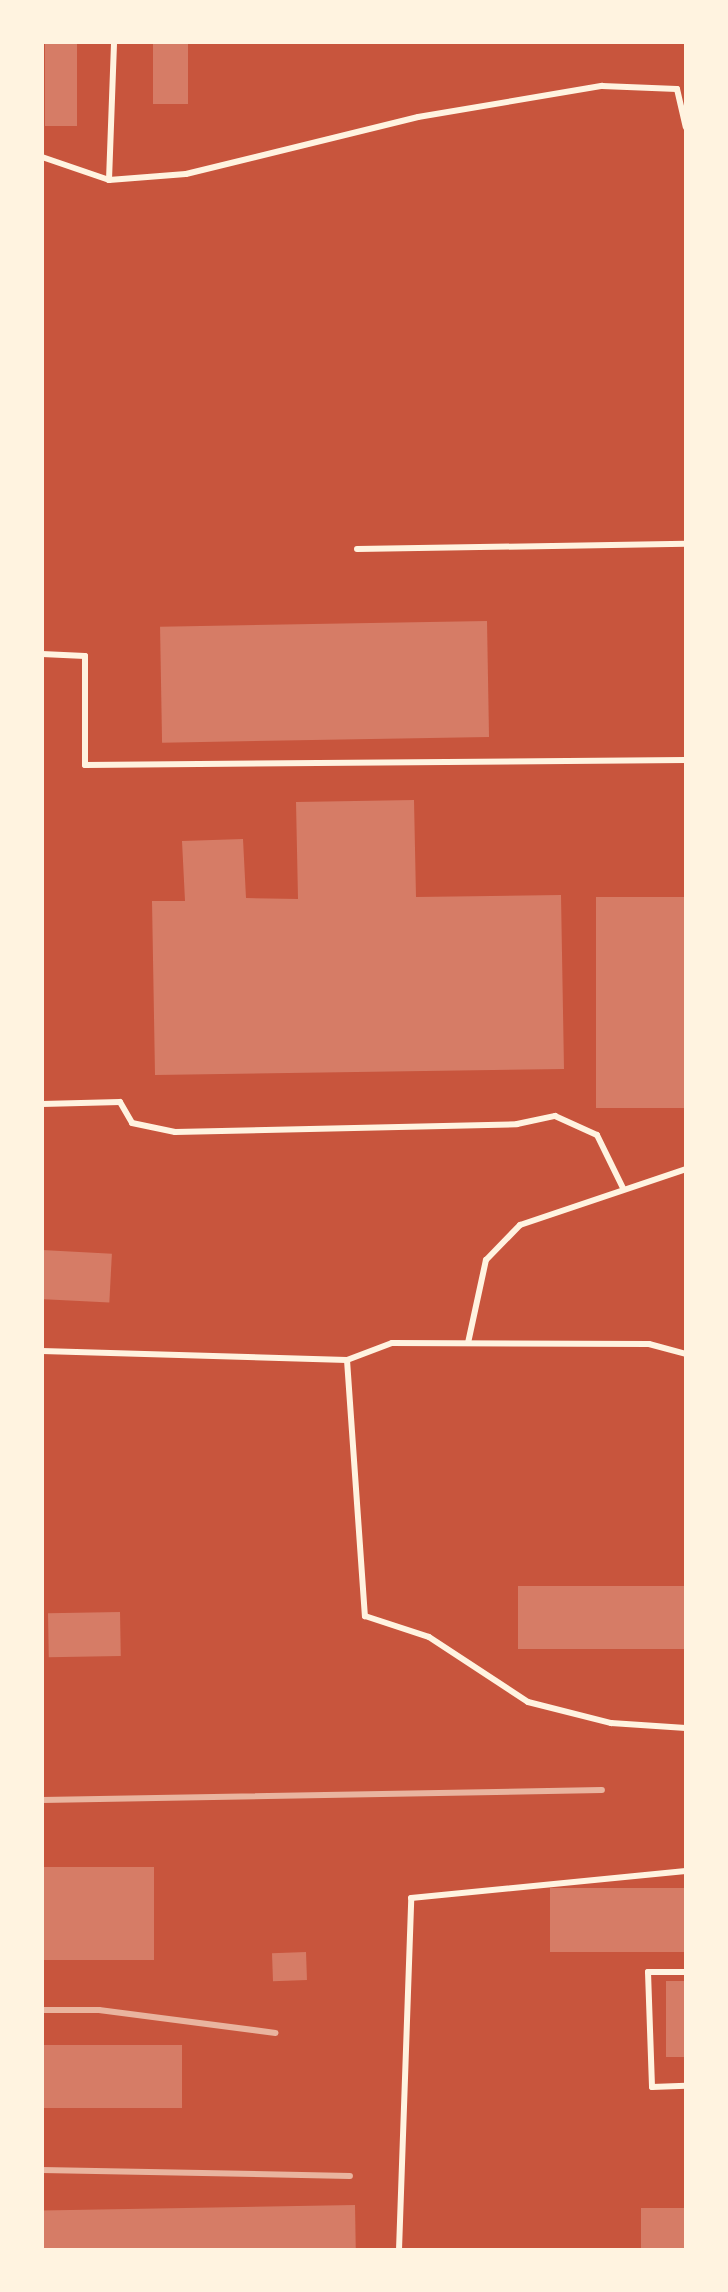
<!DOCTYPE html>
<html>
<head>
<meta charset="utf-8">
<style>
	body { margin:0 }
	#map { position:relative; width:728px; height:2292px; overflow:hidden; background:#c8553d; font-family:Ubuntu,sans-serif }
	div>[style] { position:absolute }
	.building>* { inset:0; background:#d67c66; transform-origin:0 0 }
	.service>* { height:6px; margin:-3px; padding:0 3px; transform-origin:3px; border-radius:3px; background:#fff3e0 }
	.rail>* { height:6px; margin:-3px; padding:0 3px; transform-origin:3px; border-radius:3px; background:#e9b49f }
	span { translate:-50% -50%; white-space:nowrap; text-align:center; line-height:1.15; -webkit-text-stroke:6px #fff3e0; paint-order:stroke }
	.frame { position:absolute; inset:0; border:44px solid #fff3e0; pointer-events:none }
</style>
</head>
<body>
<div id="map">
	<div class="building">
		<div style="left:45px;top:42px;width:32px;height:84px"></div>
		<div style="left:153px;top:42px;width:35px;height:62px"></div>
		<div style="left:487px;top:621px;width:116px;height:327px;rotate:89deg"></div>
		<div style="clip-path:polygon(414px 800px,416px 897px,561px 895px,564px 1069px,155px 1075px,152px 901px,185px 901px,182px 841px,243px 839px,246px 898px,298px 899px,296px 802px)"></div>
		<div style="left:686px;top:897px;width:211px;height:90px;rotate:90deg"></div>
		<div style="left:42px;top:1250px;width:70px;height:49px;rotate:3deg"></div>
		<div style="left:686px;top:1586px;width:63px;height:168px;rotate:90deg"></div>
		<div style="left:120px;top:1612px;width:44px;height:72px;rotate:89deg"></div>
		<div style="left:42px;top:1867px;width:112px;height:93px"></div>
		<div style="left:686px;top:1888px;width:64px;height:136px;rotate:90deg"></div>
		<div style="left:306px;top:1952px;width:28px;height:34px;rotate:88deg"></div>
		<div style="left:686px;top:1981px;width:76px;height:20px;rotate:90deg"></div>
		<div style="left:182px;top:2045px;width:63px;height:140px;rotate:90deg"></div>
		<div style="left:355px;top:2205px;width:45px;height:313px;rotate:89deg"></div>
		<div style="left:686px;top:2208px;width:42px;height:45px;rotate:90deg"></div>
	</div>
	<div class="service">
		<div style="left:42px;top:157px;width:71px;rotate:18.9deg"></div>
		<div style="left:109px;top:180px;width:77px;rotate:-4.5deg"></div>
		<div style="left:186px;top:174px;width:239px;rotate:-13.8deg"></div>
		<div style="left:418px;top:117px;width:187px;rotate:-9.6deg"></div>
		<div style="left:602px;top:86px;width:75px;rotate:2.3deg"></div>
		<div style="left:677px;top:89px;width:39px;rotate:77deg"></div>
		<div style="left:109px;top:180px;width:138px;rotate:-87.9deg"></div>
		<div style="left:357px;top:549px;width:329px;rotate:-0.9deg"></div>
		<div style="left:42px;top:654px;width:43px;rotate:2.7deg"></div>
		<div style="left:85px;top:656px;width:109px;rotate:90deg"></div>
		<div style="left:85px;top:765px;width:601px;rotate:-0.48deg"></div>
		<div style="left:42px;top:1104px;width:78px;rotate:-1.5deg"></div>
		<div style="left:120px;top:1102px;width:24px;rotate:60deg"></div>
		<div style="left:132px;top:1123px;width:44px;rotate:11.8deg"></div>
		<div style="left:175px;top:1132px;width:342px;rotate:-1.3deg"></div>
		<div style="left:517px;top:1124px;width:39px;rotate:-12deg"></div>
		<div style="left:555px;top:1116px;width:46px;rotate:24.3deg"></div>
		<div style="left:597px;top:1135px;width:59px;rotate:63.9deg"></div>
		<div style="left:468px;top:1343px;width:85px;rotate:-77.8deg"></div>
		<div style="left:486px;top:1260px;width:49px;rotate:-45.8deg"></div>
		<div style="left:520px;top:1225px;width:175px;rotate:-18.6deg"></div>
		<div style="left:42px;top:1351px;width:305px;rotate:1.7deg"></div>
		<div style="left:347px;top:1360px;width:48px;rotate:-20.7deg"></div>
		<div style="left:392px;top:1343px;width:257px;rotate:0.2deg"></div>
		<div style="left:649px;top:1344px;width:38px;rotate:15deg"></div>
		<div style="left:347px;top:1360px;width:257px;rotate:86deg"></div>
		<div style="left:365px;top:1616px;width:67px;rotate:18.2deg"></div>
		<div style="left:429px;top:1637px;width:118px;rotate:33.3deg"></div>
		<div style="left:528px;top:1702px;width:86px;rotate:14.2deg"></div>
		<div style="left:611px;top:1723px;width:75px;rotate:3.8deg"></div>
		<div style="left:686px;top:1972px;width:38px;rotate:180deg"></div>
		<div style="left:648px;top:1972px;width:115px;rotate:88deg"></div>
		<div style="left:652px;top:2087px;width:34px;rotate:-2deg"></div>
		<div style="left:399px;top:2250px;width:352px;rotate:-88deg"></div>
		<div style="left:411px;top:1898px;width:276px;rotate:-5.6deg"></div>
	</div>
	<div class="rail">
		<div style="left:42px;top:1800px;width:560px;rotate:-1.02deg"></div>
		<div style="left:42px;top:2010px;width:57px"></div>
		<div style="left:99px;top:2010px;width:178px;rotate:7.4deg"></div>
		<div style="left:42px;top:2170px;width:308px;rotate:1.1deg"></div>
	</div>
	<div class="frame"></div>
</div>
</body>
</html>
